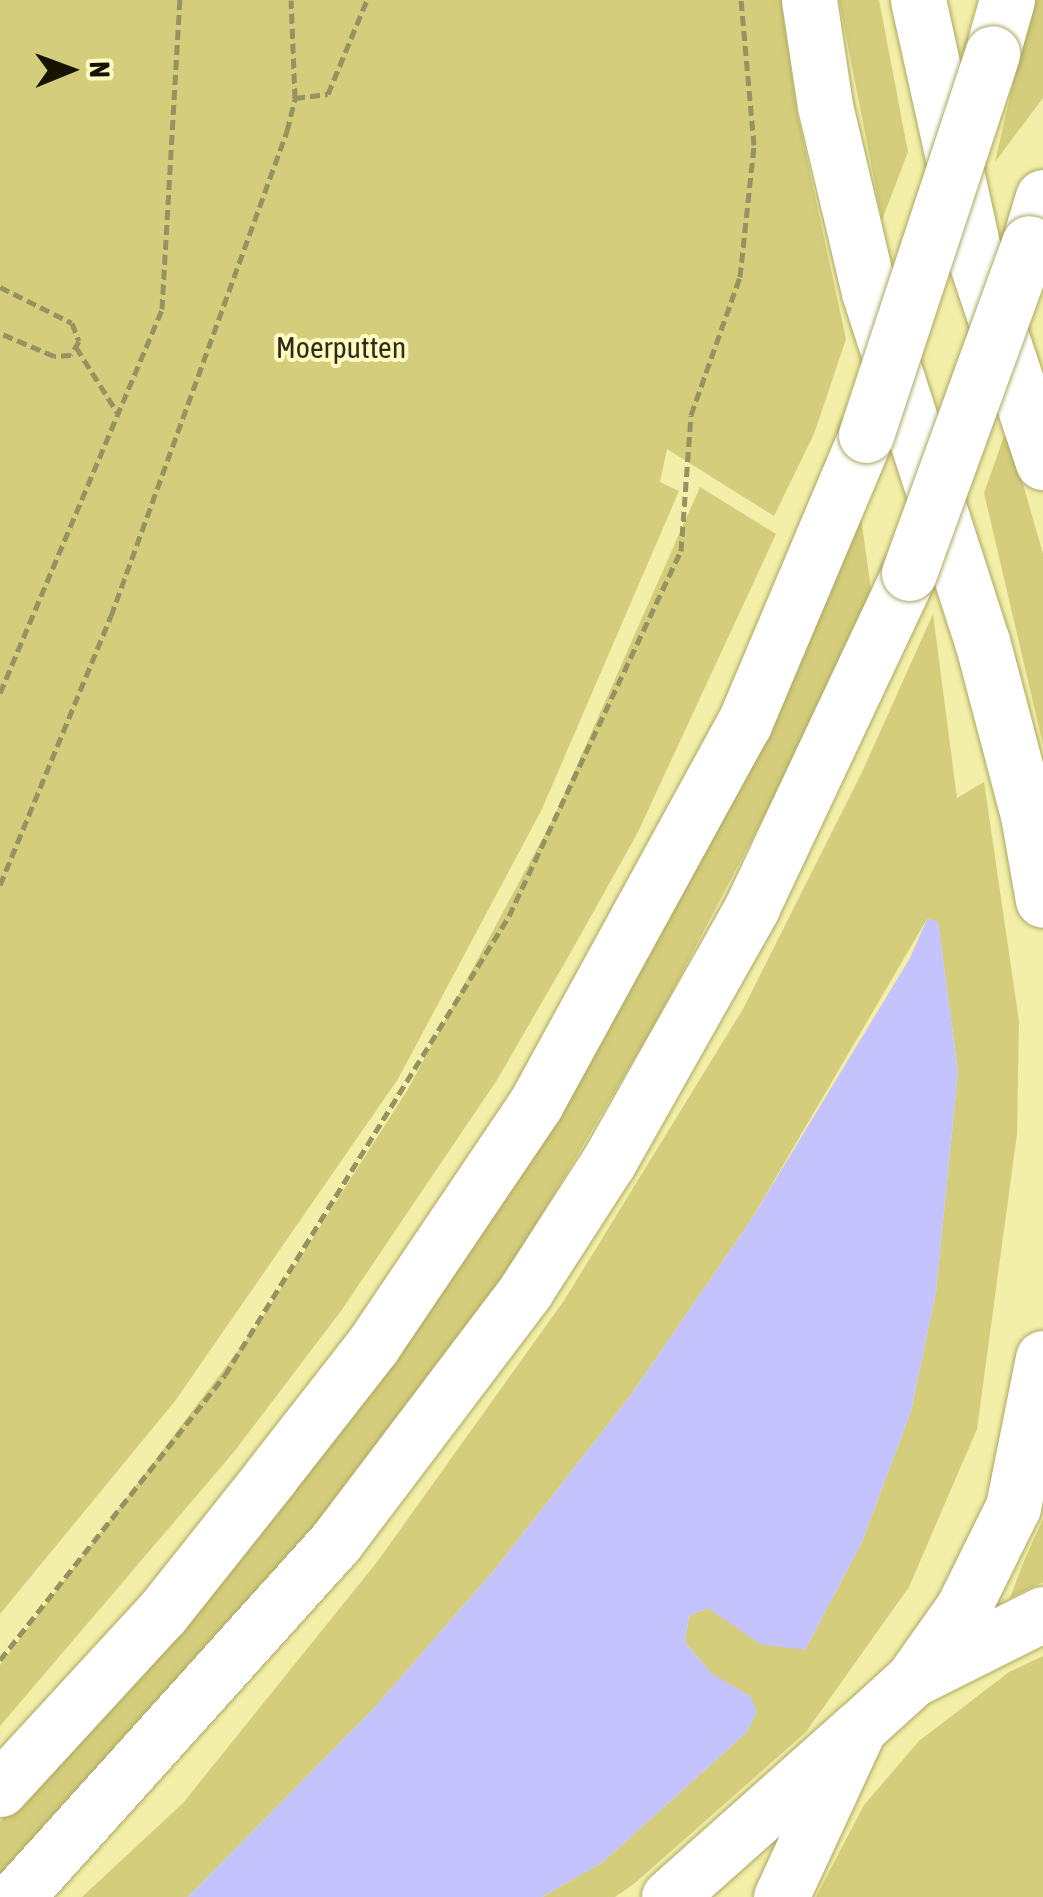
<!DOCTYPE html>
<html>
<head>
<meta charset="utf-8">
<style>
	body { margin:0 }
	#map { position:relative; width:1043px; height:1897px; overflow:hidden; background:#f3efa8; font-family:"Asap Condensed",sans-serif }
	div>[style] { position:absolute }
	.green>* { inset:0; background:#d3cd7c }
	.water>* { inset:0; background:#c4c3fe }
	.path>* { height:5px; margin-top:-2.5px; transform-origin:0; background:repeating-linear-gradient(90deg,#969361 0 10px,transparent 0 15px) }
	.roads { filter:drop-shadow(0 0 2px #aba763) drop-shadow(0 0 2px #aba763) }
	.trunk>* { height:55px; margin:-27.5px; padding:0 27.5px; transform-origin:27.5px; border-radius:27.5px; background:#fff }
	.motorway>* { height:55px; margin:-27.5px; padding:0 27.5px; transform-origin:27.5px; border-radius:27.5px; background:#fff }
	.bridges { filter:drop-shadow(0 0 2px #aba763) drop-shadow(0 0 2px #aba763) }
	.motorway-bridge>* { height:55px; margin:-27.5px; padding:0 27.5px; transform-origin:27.5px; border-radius:27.5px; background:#fff }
	span { translate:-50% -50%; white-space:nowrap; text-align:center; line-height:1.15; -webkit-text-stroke:8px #fffbc3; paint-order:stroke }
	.park-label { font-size:30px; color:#2f2d19 }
	.north { position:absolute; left:20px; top:20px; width:100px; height:100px; -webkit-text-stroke:8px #fffbc3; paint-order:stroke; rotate:89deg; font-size:28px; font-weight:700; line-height:40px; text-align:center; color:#161400 }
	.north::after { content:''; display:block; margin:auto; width:35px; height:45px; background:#161400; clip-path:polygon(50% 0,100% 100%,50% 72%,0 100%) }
</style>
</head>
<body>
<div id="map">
	<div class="green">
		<div style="clip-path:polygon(0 0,781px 0,797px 112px,846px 339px,814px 434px,774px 516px,667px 449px,660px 482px,679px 491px,542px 809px,398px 1079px,175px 1401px,0 1614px)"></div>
		<div style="clip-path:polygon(839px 0,879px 0,908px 152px,882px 220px)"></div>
		<div style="clip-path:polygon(1032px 0,1043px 0,1043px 98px,995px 162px)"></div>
		<div style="clip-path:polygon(1007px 428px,1043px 554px,1043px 745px,984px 493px)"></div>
		<div style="clip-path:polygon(700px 487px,776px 534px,637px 834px,567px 959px,497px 1080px,341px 1311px,233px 1453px,0 1726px,0 1665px,258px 1324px,408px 1089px,554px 817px)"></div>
		<div style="clip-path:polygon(861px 517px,871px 590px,802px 744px,656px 1022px,511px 1267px,317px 1527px,0 1887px,0 1822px,387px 1363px)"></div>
		<div style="clip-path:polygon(933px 614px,957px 798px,984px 782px,1019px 1021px,1017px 1134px,977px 1429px,909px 1587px,806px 1732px,635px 1883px,615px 1897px,542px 1897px,603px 1862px,746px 1733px,757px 1712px,750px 1697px,711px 1673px,685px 1642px,689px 1616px,708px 1608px,805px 1650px,862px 1542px,911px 1411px,936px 1292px,958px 1072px,938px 922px,927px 919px,751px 1220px,630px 1396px,496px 1568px,375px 1707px,188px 1897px,82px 1897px,183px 1803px,377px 1562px,565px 1299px,743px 1009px,863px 770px)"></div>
		<div style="clip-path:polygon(1043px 1519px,1043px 1582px,1010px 1598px,1024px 1561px)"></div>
		<div style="clip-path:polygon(1043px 1656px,1043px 1897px,816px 1897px,864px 1805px,919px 1741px,1009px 1672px)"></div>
	</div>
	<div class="water">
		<div style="clip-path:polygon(927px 919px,938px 921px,958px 1072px,936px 1292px,911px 1411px,862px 1542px,805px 1650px,760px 1644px,708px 1608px,689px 1616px,685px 1642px,711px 1673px,750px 1696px,757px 1712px,746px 1733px,603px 1862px,542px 1897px,188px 1897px,375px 1707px,496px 1568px,630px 1396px,751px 1220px,910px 958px)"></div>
	</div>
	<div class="path">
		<div style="left:295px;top:98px;width:33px;rotate:-7deg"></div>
		<div style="left:328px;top:94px;width:102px;rotate:-67.5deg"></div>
		<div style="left:0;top:287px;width:80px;rotate:26.6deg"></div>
		<div style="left:72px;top:323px;width:19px;rotate:69deg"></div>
		<div style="left:79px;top:341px;width:16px;rotate:120deg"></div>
		<div style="left:71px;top:355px;width:17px;rotate:177deg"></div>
		<div style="left:54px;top:356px;width:59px;rotate:-156.9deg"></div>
		<div style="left:76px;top:347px;width:77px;rotate:57.8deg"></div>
		<div style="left:0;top:693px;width:417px;rotate:-67.1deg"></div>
		<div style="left:162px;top:309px;width:310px;rotate:-86.7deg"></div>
		<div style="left:0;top:885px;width:291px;rotate:-67.6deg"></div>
		<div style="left:111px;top:616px;width:516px;rotate:-70.05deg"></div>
		<div style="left:287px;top:131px;width:34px;rotate:-76deg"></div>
		<div style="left:295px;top:98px;width:98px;rotate:-92.3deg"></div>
		<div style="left:0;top:1660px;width:363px;rotate:-51.7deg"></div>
		<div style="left:225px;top:1375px;width:540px;rotate:-58.25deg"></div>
		<div style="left:509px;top:916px;width:403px;rotate:-64.8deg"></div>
		<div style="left:681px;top:551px;width:136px;rotate:-85.8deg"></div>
		<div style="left:691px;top:415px;width:146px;rotate:-70.5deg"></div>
		<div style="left:740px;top:277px;width:133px;rotate:-83.9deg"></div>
		<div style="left:754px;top:145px;width:146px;rotate:-95.1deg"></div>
	</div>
	<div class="roads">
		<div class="trunk">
			<div style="left:809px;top:0;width:107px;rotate:81.4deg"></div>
			<div style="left:825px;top:106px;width:191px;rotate:76.7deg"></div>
			<div style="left:869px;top:292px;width:367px;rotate:72.1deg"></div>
			<div style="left:982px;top:641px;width:180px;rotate:75.2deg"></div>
			<div style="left:1028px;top:815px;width:86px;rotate:80deg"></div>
			<div style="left:917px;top:1673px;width:80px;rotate:-54.7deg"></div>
			<div style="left:963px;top:1608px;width:113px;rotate:-63.7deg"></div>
			<div style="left:1013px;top:1507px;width:152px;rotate:-78.6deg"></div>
			<div style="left:781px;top:1897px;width:186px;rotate:-65.2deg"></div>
			<div style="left:859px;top:1728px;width:73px;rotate:-42.2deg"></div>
			<div style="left:913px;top:1679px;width:145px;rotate:-26.6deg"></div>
		</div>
		<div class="motorway">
			<div style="left:918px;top:0;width:267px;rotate:77.5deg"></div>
			<div style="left:976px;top:261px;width:212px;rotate:71.6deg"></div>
			<div style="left:992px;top:53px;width:55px;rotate:-74.2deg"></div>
			<div style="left:1029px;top:243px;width:48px;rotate:-73.1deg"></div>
			<div style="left:0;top:1789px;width:239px;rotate:-47.4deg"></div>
			<div style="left:162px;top:1613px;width:174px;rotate:-51.5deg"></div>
			<div style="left:270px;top:1477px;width:167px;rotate:-52deg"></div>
			<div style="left:373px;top:1345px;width:290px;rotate:-56deg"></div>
			<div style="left:535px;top:1105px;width:435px;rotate:-61.3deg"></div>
			<div style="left:744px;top:724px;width:314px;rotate:-67.1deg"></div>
			<div style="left:16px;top:1897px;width:477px;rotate:-48deg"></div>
			<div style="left:335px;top:1543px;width:317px;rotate:-52.9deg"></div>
			<div style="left:526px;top:1290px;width:151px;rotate:-57.2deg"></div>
			<div style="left:608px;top:1163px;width:294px;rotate:-60.6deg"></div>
			<div style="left:752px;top:907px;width:369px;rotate:-64.8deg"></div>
			<div style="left:669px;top:1897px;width:254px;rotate:-41.7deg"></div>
		</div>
	</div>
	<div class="bridges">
		<div class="motorway-bridge">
			<div style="left:866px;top:435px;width:402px;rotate:-71.7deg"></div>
			<div style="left:909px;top:573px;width:351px;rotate:-70deg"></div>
		</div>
	</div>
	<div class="park-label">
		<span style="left:341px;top:347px">Moerputten</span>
	</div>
	<div class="north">N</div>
</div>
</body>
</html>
